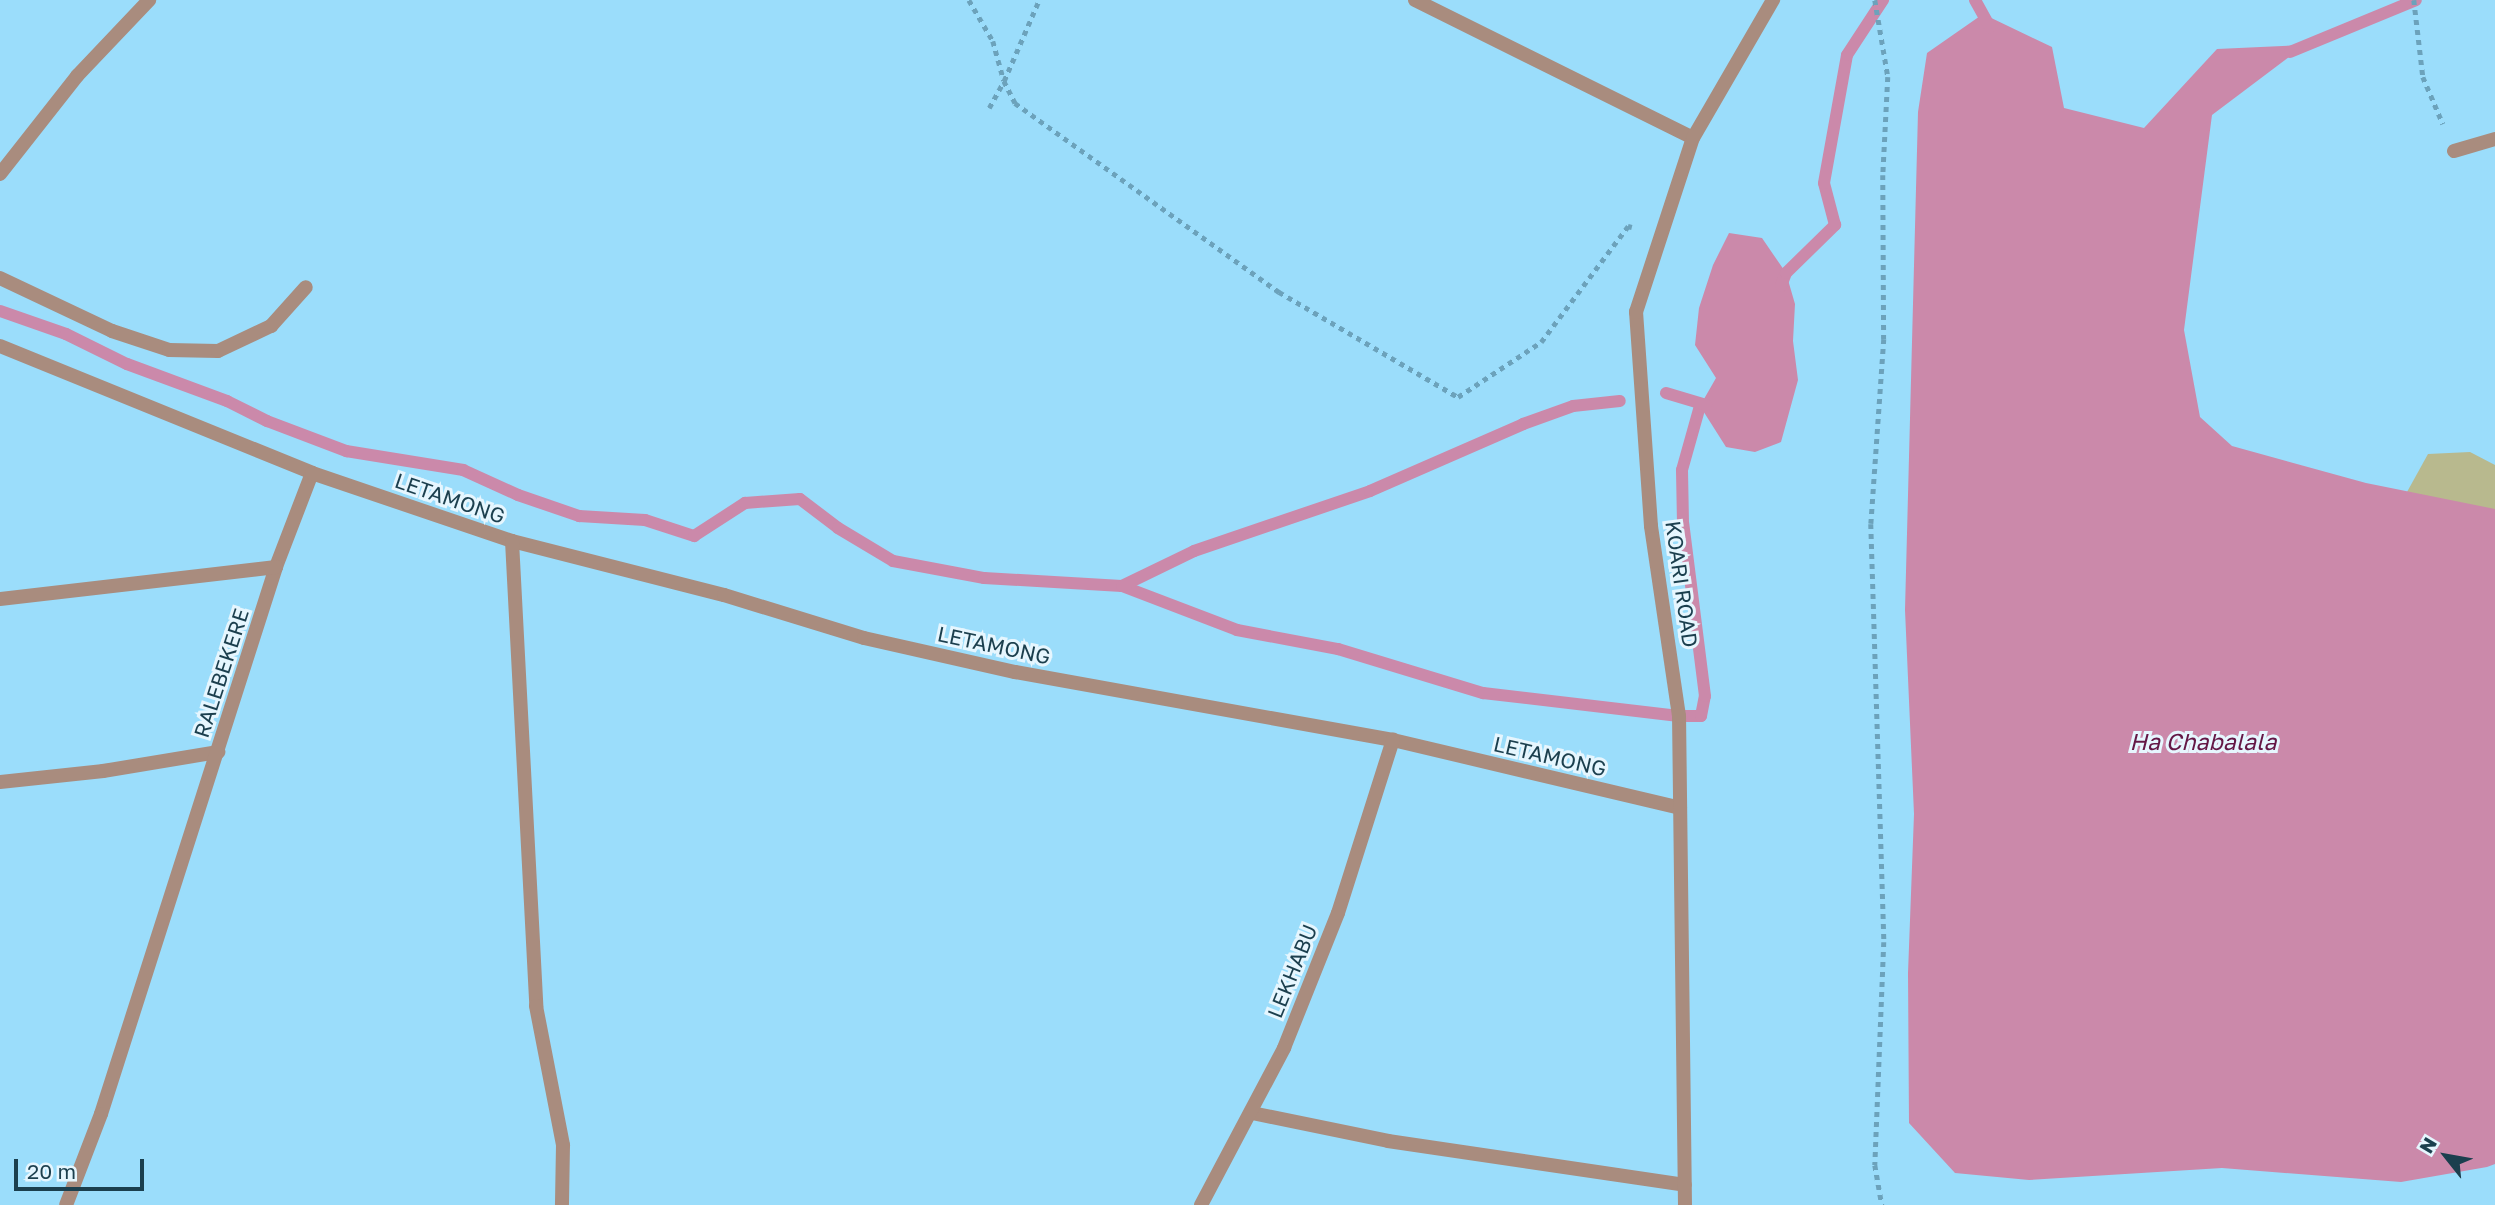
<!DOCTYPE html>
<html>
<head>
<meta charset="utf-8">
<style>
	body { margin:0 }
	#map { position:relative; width:2495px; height:1205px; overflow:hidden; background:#9bddfb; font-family:"Golos Text",sans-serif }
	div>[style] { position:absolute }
	.green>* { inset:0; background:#b8b98e }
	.water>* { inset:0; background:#cb89aa }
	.stream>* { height:12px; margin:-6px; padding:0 6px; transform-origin:6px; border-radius:6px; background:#cb89aa }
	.path>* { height:4.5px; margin-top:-2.25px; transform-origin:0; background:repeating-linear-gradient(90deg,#6ca2bb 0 5px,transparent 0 10px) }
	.service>* { height:14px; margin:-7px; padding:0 7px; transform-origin:7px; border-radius:7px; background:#a98c7e }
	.minor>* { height:14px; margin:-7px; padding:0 7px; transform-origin:7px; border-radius:7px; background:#a98c7e }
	span { translate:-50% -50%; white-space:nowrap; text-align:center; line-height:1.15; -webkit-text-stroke:6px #e6f6fe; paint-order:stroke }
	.street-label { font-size:21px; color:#1b3f4e }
	.water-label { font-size:23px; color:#641746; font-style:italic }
	.north { position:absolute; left:2411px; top:1121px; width:70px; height:70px; -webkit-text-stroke:5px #e6f6fe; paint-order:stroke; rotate:301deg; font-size:19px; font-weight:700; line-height:28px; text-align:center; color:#1b3f4e }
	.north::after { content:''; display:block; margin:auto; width:24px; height:32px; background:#1b3f4e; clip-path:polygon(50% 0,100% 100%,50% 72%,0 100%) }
	.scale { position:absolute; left:14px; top:1159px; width:130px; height:32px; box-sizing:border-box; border:4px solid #1b3f4e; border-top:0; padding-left:9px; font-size:21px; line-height:24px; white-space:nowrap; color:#1b3f4e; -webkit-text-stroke:5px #e6f6fe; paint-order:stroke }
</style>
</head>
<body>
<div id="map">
	<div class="green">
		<div style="clip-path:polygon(2470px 452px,2495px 465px,2495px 515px,2407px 492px,2428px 454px)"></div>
	</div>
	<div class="water">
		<div style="clip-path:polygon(1983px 14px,2052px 47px,2064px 108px,2144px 128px,2217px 49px,2305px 45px,2212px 115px,2184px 330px,2200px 417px,2232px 446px,2366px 483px,2495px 509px,2495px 1164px,2487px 1167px,2401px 1182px,2222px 1168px,2029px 1180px,1955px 1173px,1909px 1123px,1908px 973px,1914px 814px,1905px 610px,1918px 112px,1927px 53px)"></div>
		<div style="clip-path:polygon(1729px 233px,1762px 238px,1786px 273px,1795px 304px,1793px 341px,1798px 380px,1781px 442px,1755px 452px,1726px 447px,1700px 406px,1716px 378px,1695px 345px,1699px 308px,1713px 265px)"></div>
	</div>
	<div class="stream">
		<div style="left:1975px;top:0;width:31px;rotate:61deg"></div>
		<div style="left:2290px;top:52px;width:136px;rotate:-22.4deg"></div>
		<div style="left:1781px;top:286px;width:14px;rotate:-69deg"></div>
		<div style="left:1786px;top:273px;width:69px;rotate:-44.4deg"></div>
		<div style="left:1835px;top:225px;width:43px;rotate:-104.7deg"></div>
		<div style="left:1824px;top:183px;width:130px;rotate:-79.8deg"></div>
		<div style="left:1847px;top:55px;width:66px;rotate:-56.8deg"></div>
		<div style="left:0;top:311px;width:70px;rotate:19.2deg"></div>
		<div style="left:66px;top:334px;width:68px;rotate:26.2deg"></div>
		<div style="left:127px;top:364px;width:107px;rotate:20.3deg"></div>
		<div style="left:227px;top:401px;width:45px;rotate:26.6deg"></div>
		<div style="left:267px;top:421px;width:85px;rotate:20.8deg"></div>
		<div style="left:346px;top:451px;width:119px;rotate:9.2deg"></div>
		<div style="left:463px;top:470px;width:60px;rotate:24.4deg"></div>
		<div style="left:518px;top:495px;width:65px;rotate:19deg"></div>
		<div style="left:579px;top:516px;width:66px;rotate:3.5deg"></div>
		<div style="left:645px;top:520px;width:52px;rotate:18.1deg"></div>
		<div style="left:694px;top:536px;width:61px;rotate:-32.9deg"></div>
		<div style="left:745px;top:503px;width:55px;rotate:-4.2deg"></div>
		<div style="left:800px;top:499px;width:48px;rotate:37.3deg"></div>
		<div style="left:838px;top:528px;width:64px;rotate:31deg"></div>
		<div style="left:893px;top:561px;width:93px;rotate:10.6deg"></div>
		<div style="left:984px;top:578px;width:138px;rotate:3.3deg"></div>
		<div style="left:1122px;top:586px;width:123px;rotate:20.9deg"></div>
		<div style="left:1237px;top:630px;width:103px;rotate:10.7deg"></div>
		<div style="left:1338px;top:649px;width:152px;rotate:16.9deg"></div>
		<div style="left:1483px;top:693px;width:197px;rotate:6.7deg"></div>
		<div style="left:1679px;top:716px;width:22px"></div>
		<div style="left:1701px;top:716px;width:20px;rotate:-79deg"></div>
		<div style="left:1705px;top:696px;width:174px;rotate:-97.2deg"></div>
		<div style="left:1683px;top:523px;width:53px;rotate:-91.1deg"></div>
		<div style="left:1682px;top:470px;width:66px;rotate:-74.3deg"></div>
		<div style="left:1666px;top:393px;width:42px;rotate:16.7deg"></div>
		<div style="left:1122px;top:586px;width:80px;rotate:-25.9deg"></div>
		<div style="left:1194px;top:551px;width:186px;rotate:-18.8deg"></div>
		<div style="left:1370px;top:491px;width:167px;rotate:-23.6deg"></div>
		<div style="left:1523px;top:424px;width:53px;rotate:-19.8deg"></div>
		<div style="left:1573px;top:406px;width:47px;rotate:-6.1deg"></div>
	</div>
	<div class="path">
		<div style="left:969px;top:0;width:48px;rotate:59.7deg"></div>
		<div style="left:993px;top:41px;width:41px;rotate:74.6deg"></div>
		<div style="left:1004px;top:81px;width:25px;rotate:63deg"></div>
		<div style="left:1015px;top:103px;width:325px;rotate:35.6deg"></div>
		<div style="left:1279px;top:292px;width:208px;rotate:30.4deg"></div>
		<div style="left:1458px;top:397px;width:100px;rotate:-33.5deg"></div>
		<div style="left:1541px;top:342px;width:145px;rotate:-53.1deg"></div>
		<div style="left:1628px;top:226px;width:4px;rotate:14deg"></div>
		<div style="left:1875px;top:0;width:78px;rotate:80.4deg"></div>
		<div style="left:1888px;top:77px;width:98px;rotate:92.9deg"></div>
		<div style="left:1883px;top:175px;width:164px;rotate:89.7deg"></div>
		<div style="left:1884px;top:339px;width:185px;rotate:94deg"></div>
		<div style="left:1871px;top:524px;width:418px;rotate:88.2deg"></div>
		<div style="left:1884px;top:942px;width:223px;rotate:92.3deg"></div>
		<div style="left:1875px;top:1165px;width:41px;rotate:80.1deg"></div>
		<div style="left:2414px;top:0;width:78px;rotate:83.3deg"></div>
		<div style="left:2423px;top:77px;width:51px;rotate:66.9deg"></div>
		<div style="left:989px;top:108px;width:31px;rotate:-61deg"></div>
		<div style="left:1004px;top:81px;width:88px;rotate:-66.6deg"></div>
	</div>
	<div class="service">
		<div style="left:0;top:174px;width:125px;rotate:-51.8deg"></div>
		<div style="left:77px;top:76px;width:105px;rotate:-46.5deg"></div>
		<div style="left:0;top:278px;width:124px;rotate:25.3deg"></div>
		<div style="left:112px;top:331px;width:60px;rotate:18.4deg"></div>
		<div style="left:169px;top:350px;width:49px;rotate:1.2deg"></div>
		<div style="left:218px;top:351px;width:59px;rotate:-25.3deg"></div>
		<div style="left:271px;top:326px;width:52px;rotate:-48.1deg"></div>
		<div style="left:0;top:782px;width:104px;rotate:-6.1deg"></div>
		<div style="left:103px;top:771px;width:117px;rotate:-9.4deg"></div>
	</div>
	<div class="minor">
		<div style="left:1415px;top:0;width:310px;rotate:26.4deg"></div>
		<div style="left:2454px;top:151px;width:43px;rotate:-16.3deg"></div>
		<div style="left:0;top:346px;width:337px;rotate:22.1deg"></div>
		<div style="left:312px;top:473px;width:101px;rotate:111deg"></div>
		<div style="left:276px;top:567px;width:574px;rotate:107.74deg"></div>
		<div style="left:101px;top:1114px;width:97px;rotate:111deg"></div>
		<div style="left:312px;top:473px;width:211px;rotate:18.8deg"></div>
		<div style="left:512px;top:541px;width:219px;rotate:14.3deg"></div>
		<div style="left:724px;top:595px;width:146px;rotate:17.1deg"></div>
		<div style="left:864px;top:638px;width:155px;rotate:12.7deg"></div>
		<div style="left:1015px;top:672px;width:384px;rotate:10.2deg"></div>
		<div style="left:1393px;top:740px;width:295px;rotate:13.3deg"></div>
		<div style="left:512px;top:541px;width:466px;rotate:87deg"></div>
		<div style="left:536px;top:1006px;width:142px;rotate:79deg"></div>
		<div style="left:563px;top:1145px;width:60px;rotate:91deg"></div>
		<div style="left:0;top:599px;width:278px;rotate:-6.6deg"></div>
		<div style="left:1252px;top:1113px;width:139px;rotate:11.6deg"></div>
		<div style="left:1388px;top:1141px;width:300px;rotate:8.4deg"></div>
		<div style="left:1201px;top:1205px;width:178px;rotate:-62.1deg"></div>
		<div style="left:1284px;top:1048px;width:145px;rotate:-68.2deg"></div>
		<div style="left:1338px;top:913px;width:182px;rotate:-72.4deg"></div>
		<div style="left:1685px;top:1205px;width:489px;rotate:-90.7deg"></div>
		<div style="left:1679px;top:716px;width:192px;rotate:-98.4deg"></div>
		<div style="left:1651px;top:526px;width:215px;rotate:-94deg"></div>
		<div style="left:1636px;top:312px;width:183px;rotate:-71.9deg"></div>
		<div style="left:1693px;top:138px;width:160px;rotate:-59.9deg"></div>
	</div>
	<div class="street-label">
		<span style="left:450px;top:498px;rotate:19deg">LETAMONG</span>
		<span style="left:1682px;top:584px;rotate:82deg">KOARI ROAD</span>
		<span style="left:994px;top:645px;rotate:12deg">LETAMONG</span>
		<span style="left:221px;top:673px;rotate:-72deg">RALEBEKERE</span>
		<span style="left:1550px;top:756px;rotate:13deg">LETAMONG</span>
		<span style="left:1292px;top:971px;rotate:-68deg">LEKHABU</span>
	</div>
	<div class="water-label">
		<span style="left:2203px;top:741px">Ha Chabalala</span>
	</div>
	<div class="north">N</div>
	<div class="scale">20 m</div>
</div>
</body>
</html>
